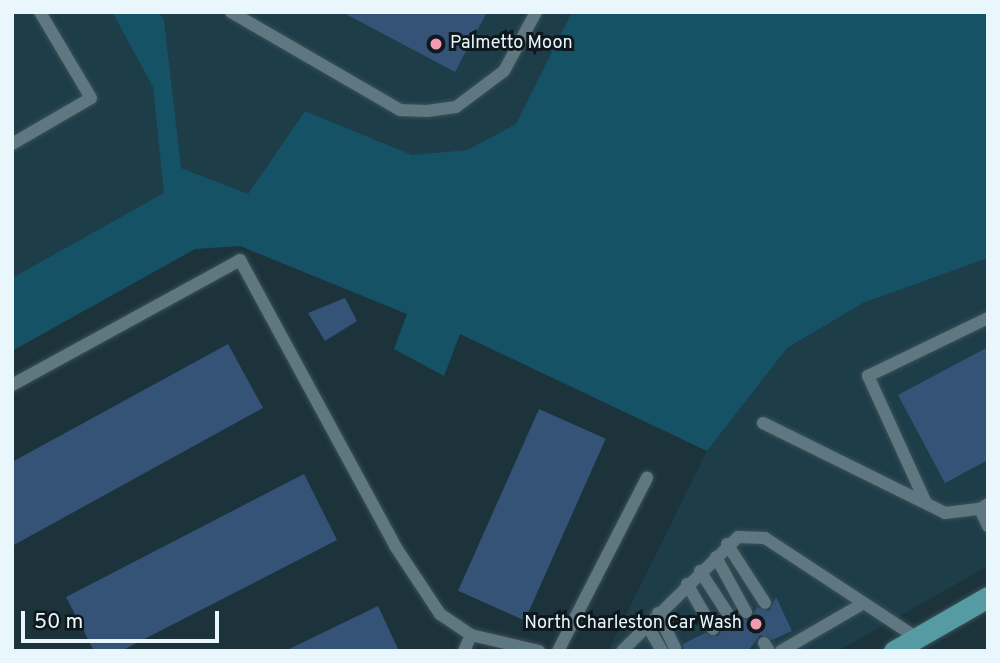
<!DOCTYPE html>
<html>
<head>
<meta charset="utf-8">
<style>
	body { margin:0 }
	#map { position:relative; width:1000px; height:663px; overflow:hidden; background:#1c333c; font-family:Overpass,sans-serif }
	div>[style] { position:absolute }
	.built>* { inset:0; background:#1d3d49 }
	.green>* { inset:0; background:#165266 }
	.building>* { inset:0; background:#345377; transform-origin:0 0 }
	.roads { filter:drop-shadow(0 0 2px #3b4f57) drop-shadow(0 0 2px #3b4f57) }
	.service>* { height:12px; margin:-6px; padding:0 6px; transform-origin:6px; border-radius:6px; background:#5f7781 }
	.primary>* { height:21px; margin:-10.5px; padding:0 10.5px; transform-origin:10.5px; border-radius:10.5px; background:#549ca1 }
	.dots>* { width:19px; height:19px; translate:-50% -50%; box-sizing:border-box; border:4px solid #0f191d; border-radius:50% }
	span { translate:-50% -50%; white-space:nowrap; text-align:center; line-height:1.15; -webkit-text-stroke:6px #0f191d; paint-order:stroke }
	.poi-label { font-size:18px; color:#e9f7fd }
	.left { translate:0 -50%; text-align:left }
	.right { translate:-100% -50%; text-align:right }
	.frame { position:absolute; inset:0; border:14px solid #e9f7fd; pointer-events:none }
	.scale { position:absolute; left:21px; top:611px; width:198px; height:32px; box-sizing:border-box; border:4px solid #e9f7fd; border-top:0; padding-left:9px; font-size:21px; line-height:24px; white-space:nowrap; color:#e9f7fd; -webkit-text-stroke:5px #0f191d; paint-order:stroke }
</style>
</head>
<body>
<div id="map">
	<div class="built">
		<div style="clip-path:polygon(12px 12px,112px 12px,153px 87px,165px 193px,12px 278px)"></div>
		<div style="clip-path:polygon(158px 12px,572px 12px,516px 124px,467px 150px,412px 155px,305px 111px,248px 194px,181px 168px,164px 19px)"></div>
		<div style="clip-path:polygon(988px 258px,988px 566px,838px 651px,608px 651px,707px 451px,787px 348px,863px 303px)"></div>
	</div>
	<div class="green">
		<div style="clip-path:polygon(112px 12px,158px 12px,164px 19px,181px 168px,248px 194px,305px 111px,412px 155px,467px 150px,516px 124px,572px 12px,988px 12px,988px 258px,863px 303px,787px 348px,707px 451px,460px 334px,444px 376px,394px 349px,407px 314px,240px 246px,195px 249px,12px 351px,12px 278px,164px 193px,153px 87px)"></div>
	</div>
	<div class="building">
		<div style="clip-path:polygon(342px 12px,487px 12px,455px 72px)"></div>
		<div style="clip-path:polygon(345px 298px,357px 321px,325px 341px,308px 313px)"></div>
		<div style="clip-path:polygon(228px 344px,263px 408px,12px 546px,12px 462px)"></div>
		<div style="clip-path:polygon(988px 347px,988px 460px,945px 483px,898px 395px)"></div>
		<div style="left:539px;top:409px;width:73px;height:199px;rotate:24deg"></div>
		<div style="clip-path:polygon(304px 474px,337px 540px,121px 651px,94px 651px,66px 597px)"></div>
		<div style="clip-path:polygon(776px 597px,792px 631px,772px 640px,760px 635px,748px 651px,683px 651px,683px 644px,705px 633px,718px 636px,724px 624px,733px 629px,741px 619px,751px 619px,757px 607px,769px 611px)"></div>
		<div style="clip-path:polygon(378px 606px,399px 651px,285px 651px)"></div>
	</div>
	<div class="roads">
		<div class="service">
			<div style="left:231px;top:12px;width:195px;rotate:30.1deg"></div>
			<div style="left:400px;top:110px;width:27px;rotate:2deg"></div>
			<div style="left:427px;top:111px;width:29px;rotate:-8deg"></div>
			<div style="left:456px;top:107px;width:60px;rotate:-36.9deg"></div>
			<div style="left:504px;top:71px;width:67px;rotate:-61.5deg"></div>
			<div style="left:12px;top:144px;width:91px;rotate:-30.2deg"></div>
			<div style="left:91px;top:98px;width:100px;rotate:-120.7deg"></div>
			<div style="left:12px;top:385px;width:260px;rotate:-28.7deg"></div>
			<div style="left:240px;top:260px;width:325px;rotate:61.5deg"></div>
			<div style="left:395px;top:546px;width:82px;rotate:56.5deg"></div>
			<div style="left:440px;top:614px;width:37px;rotate:34deg"></div>
			<div style="left:471px;top:635px;width:70px;rotate:13.2deg"></div>
			<div style="left:763px;top:423px;width:203px;rotate:26.3deg"></div>
			<div style="left:945px;top:513px;width:35px;rotate:-7deg"></div>
			<div style="left:926px;top:503px;width:140px;rotate:-114.5deg"></div>
			<div style="left:868px;top:376px;width:133px;rotate:-25.8deg"></div>
			<div style="left:988px;top:504px;width:9px;rotate:148deg"></div>
			<div style="left:980px;top:509px;width:19px;rotate:65deg"></div>
			<div style="left:727px;top:544px;width:70px;rotate:57.2deg"></div>
			<div style="left:716px;top:557px;width:63px;rotate:61.4deg"></div>
			<div style="left:700px;top:571px;width:59px;rotate:56.9deg"></div>
			<div style="left:687px;top:584px;width:52px;rotate:60deg"></div>
			<div style="left:658px;top:613px;width:39px;rotate:64deg"></div>
			<div style="left:647px;top:625px;width:30px;rotate:60deg"></div>
			<div style="left:764px;top:643px;width:9px;rotate:58deg"></div>
			<div style="left:464px;top:651px;width:17px;rotate:-66deg"></div>
			<div style="left:558px;top:651px;width:195px;rotate:-62.8deg"></div>
			<div style="left:622px;top:651px;width:163px;rotate:-44.5deg"></div>
			<div style="left:738px;top:537px;width:27px;rotate:2deg"></div>
			<div style="left:765px;top:538px;width:182px;rotate:33.3deg"></div>
			<div style="left:781px;top:651px;width:94px;rotate:-30.1deg"></div>
		</div>
		<div class="primary">
			<div style="left:894px;top:651px;width:108px;rotate:-29.9deg"></div>
		</div>
	</div>
	<div class="dots">
		<div style="left:436px;top:44px;background:#f19ab1"></div>
		<div style="left:756px;top:624px;background:#f19ab1"></div>
	</div>
	<div class="poi-label">
		<span class="left" style="left:450px;top:44px">Palmetto Moon</span>
		<span class="right" style="left:742px;top:624px">North Charleston Car Wash</span>
	</div>
	<div class="frame"></div>
	<div class="scale">50 m</div>
</div>
</body>
</html>
